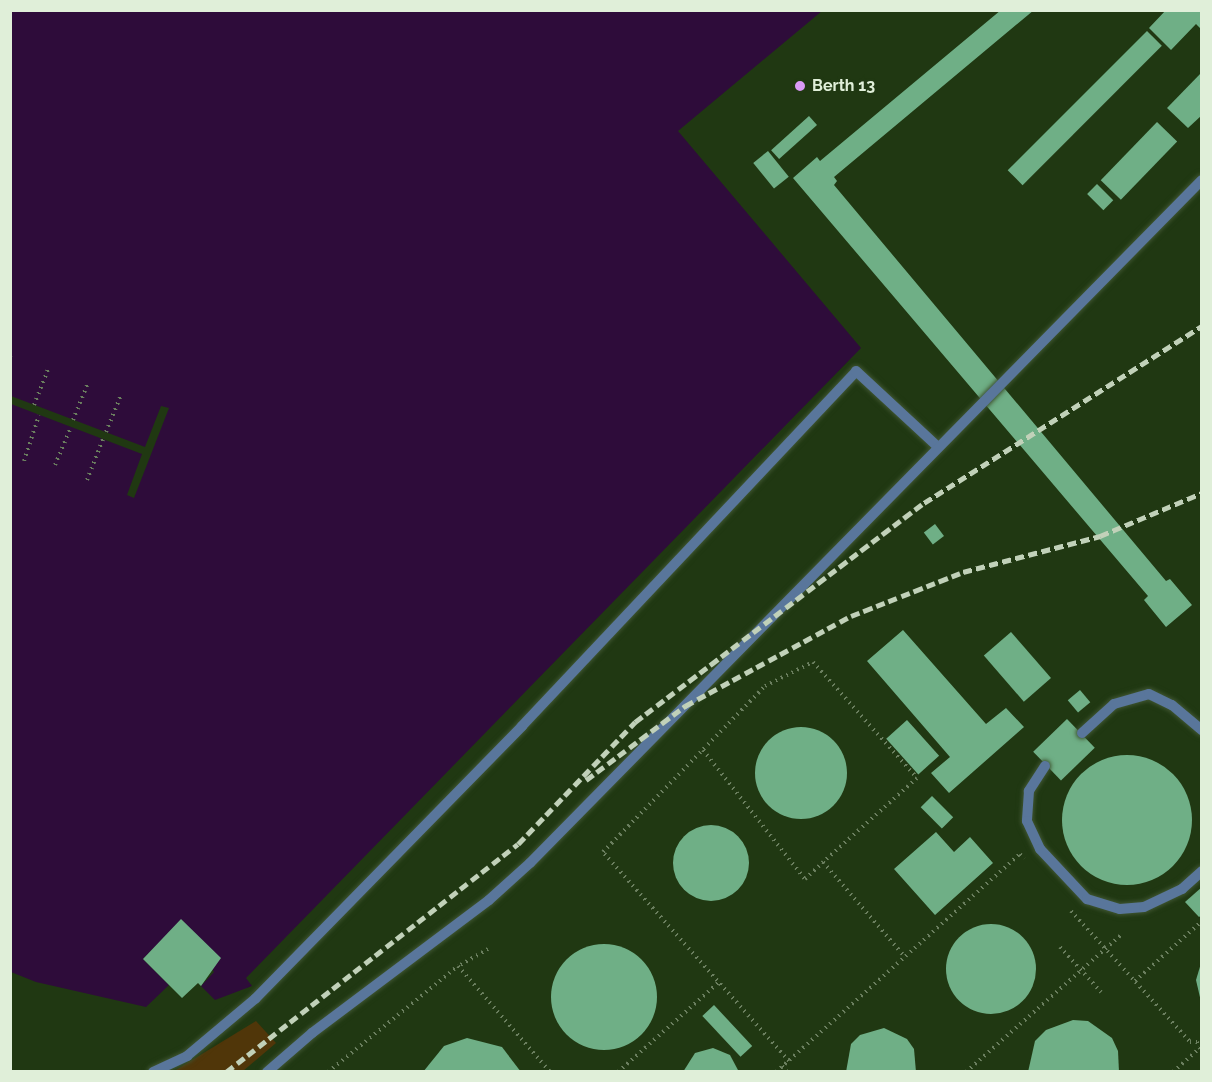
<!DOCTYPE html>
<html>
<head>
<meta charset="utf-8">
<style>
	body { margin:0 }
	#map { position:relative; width:1212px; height:1082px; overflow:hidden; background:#203812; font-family:Raleway,sans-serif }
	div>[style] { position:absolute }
	.green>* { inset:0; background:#503609 }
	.water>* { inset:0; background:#2e0c3a }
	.pier>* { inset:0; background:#203812 }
	.building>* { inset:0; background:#6faf86; transform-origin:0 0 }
	.round { border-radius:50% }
	.path>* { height:4px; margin-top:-2px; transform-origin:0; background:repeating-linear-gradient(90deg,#6b7f5f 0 1.5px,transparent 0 6px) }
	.roads { filter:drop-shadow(0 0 2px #3f5532) drop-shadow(0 0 2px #3f5532) }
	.service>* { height:10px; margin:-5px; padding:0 5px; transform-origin:5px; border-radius:5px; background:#59769b }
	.rail>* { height:4.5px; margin-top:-2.25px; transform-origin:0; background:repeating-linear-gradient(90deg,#c1d1b9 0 9px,transparent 0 13.5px) }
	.dots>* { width:16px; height:16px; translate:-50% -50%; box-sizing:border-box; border:3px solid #203812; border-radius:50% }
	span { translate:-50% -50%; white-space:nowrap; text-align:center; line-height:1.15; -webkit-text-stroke:6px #203812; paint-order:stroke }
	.poi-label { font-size:16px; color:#e0efd9; font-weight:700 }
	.left { translate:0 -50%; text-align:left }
	.frame { position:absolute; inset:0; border:12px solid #e0efd9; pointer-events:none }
</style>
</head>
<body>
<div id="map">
	<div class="green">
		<div style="clip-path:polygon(256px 1021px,276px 1043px,243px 1071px,174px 1071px)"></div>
	</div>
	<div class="water">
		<div style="clip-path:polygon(10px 11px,822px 11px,678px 131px,861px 348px,246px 978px,252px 986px,215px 1000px,201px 986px,214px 972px,182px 920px,143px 959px,169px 985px,146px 1007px,36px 982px,11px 972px)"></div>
	</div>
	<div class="pier">
		<div style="clip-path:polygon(11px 396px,145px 447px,161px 406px,169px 408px,134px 498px,127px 495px,142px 454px,11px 404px)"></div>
	</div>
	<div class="building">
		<div style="clip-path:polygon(1001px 10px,1034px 10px,834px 177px,837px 181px,834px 185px,1166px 581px,1170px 579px,1192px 605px,1166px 627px,1144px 600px,1148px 596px,793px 178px,817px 157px,820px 161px)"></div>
		<div style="clip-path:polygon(1166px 10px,1202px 10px,1202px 30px,1196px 24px,1171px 50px,1149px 28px)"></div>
		<div style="left:1147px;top:31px;width:21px;height:197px;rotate:45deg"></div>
		<div style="clip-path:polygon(1202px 72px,1202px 115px,1188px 128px,1167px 108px)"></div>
		<div style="left:809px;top:116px;width:12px;height:51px;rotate:48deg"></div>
		<div style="left:1157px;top:122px;width:28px;height:81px;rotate:44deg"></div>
		<div style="left:768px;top:151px;width:33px;height:19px;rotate:51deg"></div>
		<div style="left:1097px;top:184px;width:23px;height:14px;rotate:45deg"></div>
		<div style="left:935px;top:524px;width:15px;height:14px;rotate:53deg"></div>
		<div style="clip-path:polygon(903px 630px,986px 724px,1006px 708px,1024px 727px,949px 793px,931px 773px,950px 757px,867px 661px)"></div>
		<div style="left:1011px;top:632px;width:61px;height:36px;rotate:49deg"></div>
		<div style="left:1080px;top:690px;width:16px;height:16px;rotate:50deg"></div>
		<div style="left:1067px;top:719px;width:40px;height:47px;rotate:46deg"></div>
		<div style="left:907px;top:720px;width:48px;height:28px;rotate:48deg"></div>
		<div class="round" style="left:755px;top:727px;width:92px;height:92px"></div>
		<div class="round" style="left:1062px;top:755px;width:130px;height:130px"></div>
		<div style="left:932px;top:796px;width:30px;height:16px;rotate:45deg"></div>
		<div class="round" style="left:673px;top:825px;width:76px;height:76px"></div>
		<div style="clip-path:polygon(936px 832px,954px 852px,970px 837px,993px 863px,935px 915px,894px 869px)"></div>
		<div style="clip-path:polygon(1202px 887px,1202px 915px,1199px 917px,1185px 902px)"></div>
		<div style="clip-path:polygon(181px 919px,221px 958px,201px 986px,198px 983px,182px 998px,143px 959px)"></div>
		<div class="round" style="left:946px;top:924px;width:90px;height:90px"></div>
		<div class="round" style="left:551px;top:944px;width:106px;height:106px"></div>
		<div style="clip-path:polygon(1202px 960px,1202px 1006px,1196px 980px)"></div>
		<div style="left:714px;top:1005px;width:56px;height:16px;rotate:47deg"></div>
		<div style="clip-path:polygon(1073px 1020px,1088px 1021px,1112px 1038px,1118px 1051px,1119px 1072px,1028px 1072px,1035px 1041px,1046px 1030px)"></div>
		<div style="clip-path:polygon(884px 1028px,907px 1039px,914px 1049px,916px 1072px,846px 1072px,851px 1044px,860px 1035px)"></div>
		<div style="clip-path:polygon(467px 1038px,502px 1047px,521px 1072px,423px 1072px,444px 1046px)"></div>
		<div style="clip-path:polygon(713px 1048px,730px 1055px,739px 1072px,683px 1072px,695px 1053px)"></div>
	</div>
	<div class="path">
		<div style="left:10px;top:356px;width:5px;rotate:-53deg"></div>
		<div style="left:34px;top:405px;width:41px;rotate:-68.5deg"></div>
		<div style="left:73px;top:420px;width:40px;rotate:-68deg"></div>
		<div style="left:106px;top:432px;width:40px;rotate:-68deg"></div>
		<div style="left:24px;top:461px;width:48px;rotate:-71.9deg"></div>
		<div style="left:55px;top:465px;width:41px;rotate:-67.2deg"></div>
		<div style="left:87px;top:480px;width:44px;rotate:-68.7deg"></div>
		<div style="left:703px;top:750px;width:164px;rotate:51.7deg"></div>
		<div style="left:805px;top:879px;width:25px;rotate:-43deg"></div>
		<div style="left:1071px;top:911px;width:177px;rotate:47.7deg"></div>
		<div style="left:1190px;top:1042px;width:7px"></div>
		<div style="left:1060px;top:947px;width:61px;rotate:47.7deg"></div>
		<div style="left:488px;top:949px;width:34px;rotate:150deg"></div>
		<div style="left:458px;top:966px;width:140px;rotate:49deg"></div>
		<div style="left:1135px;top:981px;width:90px;rotate:-41.8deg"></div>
		<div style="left:1202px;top:1042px;width:5px;rotate:180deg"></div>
		<div style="left:1197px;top:1042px;width:11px;rotate:63deg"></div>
		<div style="left:789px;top:1061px;width:280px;rotate:-131.7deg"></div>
		<div style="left:603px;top:852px;width:232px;rotate:-45.7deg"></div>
		<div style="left:765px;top:686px;width:54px;rotate:-26.6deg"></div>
		<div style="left:813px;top:662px;width:156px;rotate:48.1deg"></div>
		<div style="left:917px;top:778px;width:126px;rotate:138.2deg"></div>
		<div style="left:823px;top:862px;width:125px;rotate:49.2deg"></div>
		<div style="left:782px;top:1066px;width:8px;rotate:50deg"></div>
		<div style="left:328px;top:1072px;width:168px;rotate:-39.2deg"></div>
		<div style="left:618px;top:1072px;width:135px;rotate:-41.7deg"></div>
		<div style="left:776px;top:1072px;width:327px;rotate:-41.8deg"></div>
		<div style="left:1020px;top:854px;width:6px;rotate:51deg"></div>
		<div style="left:966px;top:1072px;width:208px;rotate:-41.5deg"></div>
		<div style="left:1173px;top:1072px;width:36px;rotate:-42deg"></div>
	</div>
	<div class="roads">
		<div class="service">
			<div style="left:1082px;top:733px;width:43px;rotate:-42.2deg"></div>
			<div style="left:1114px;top:704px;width:36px;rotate:-16deg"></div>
			<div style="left:1149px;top:694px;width:25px;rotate:26deg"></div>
			<div style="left:1172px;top:705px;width:39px;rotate:40deg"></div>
			<div style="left:1045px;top:766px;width:30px;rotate:123deg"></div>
			<div style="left:1029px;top:791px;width:30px;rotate:94deg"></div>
			<div style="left:1027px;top:821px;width:31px;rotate:65deg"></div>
			<div style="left:1040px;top:849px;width:69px;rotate:46.8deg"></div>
			<div style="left:1087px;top:899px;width:34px;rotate:17deg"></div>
			<div style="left:1120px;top:909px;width:24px;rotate:-5deg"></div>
			<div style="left:1144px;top:907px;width:42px;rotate:-25.3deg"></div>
			<div style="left:1182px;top:889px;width:27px;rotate:-42deg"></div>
			<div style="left:153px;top:1072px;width:38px;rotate:-25deg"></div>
			<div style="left:187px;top:1056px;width:89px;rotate:-40deg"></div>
			<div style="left:255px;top:999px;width:382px;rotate:-45.6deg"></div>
			<div style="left:522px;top:726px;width:487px;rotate:-46.7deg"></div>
			<div style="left:856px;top:371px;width:112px;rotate:42.8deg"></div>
			<div style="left:267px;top:1072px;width:60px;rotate:-40.9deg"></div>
			<div style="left:312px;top:1033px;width:221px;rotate:-36.9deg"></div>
			<div style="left:489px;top:900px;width:55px;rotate:-42.1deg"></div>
			<div style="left:530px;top:863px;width:958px;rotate:-45.47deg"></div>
		</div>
	</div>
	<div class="rail">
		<div style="left:586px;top:780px;width:124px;rotate:-36.8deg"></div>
		<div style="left:685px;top:706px;width:189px;rotate:-28.5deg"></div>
		<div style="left:851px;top:616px;width:120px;rotate:-21.4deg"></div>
		<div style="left:963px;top:572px;width:142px;rotate:-14.7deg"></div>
		<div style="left:1100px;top:536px;width:111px;rotate:-22.9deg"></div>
		<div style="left:226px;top:1072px;width:370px;rotate:-38deg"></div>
		<div style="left:518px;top:844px;width:169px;rotate:-46.2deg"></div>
		<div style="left:635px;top:722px;width:363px;rotate:-37.2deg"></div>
		<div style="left:924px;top:503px;width:330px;rotate:-32.5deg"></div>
	</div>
	<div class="dots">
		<div style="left:800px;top:86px;background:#da9af6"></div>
	</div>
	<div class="poi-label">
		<span class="left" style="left:812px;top:86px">Berth 13</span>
	</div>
	<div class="frame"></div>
</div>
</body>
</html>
